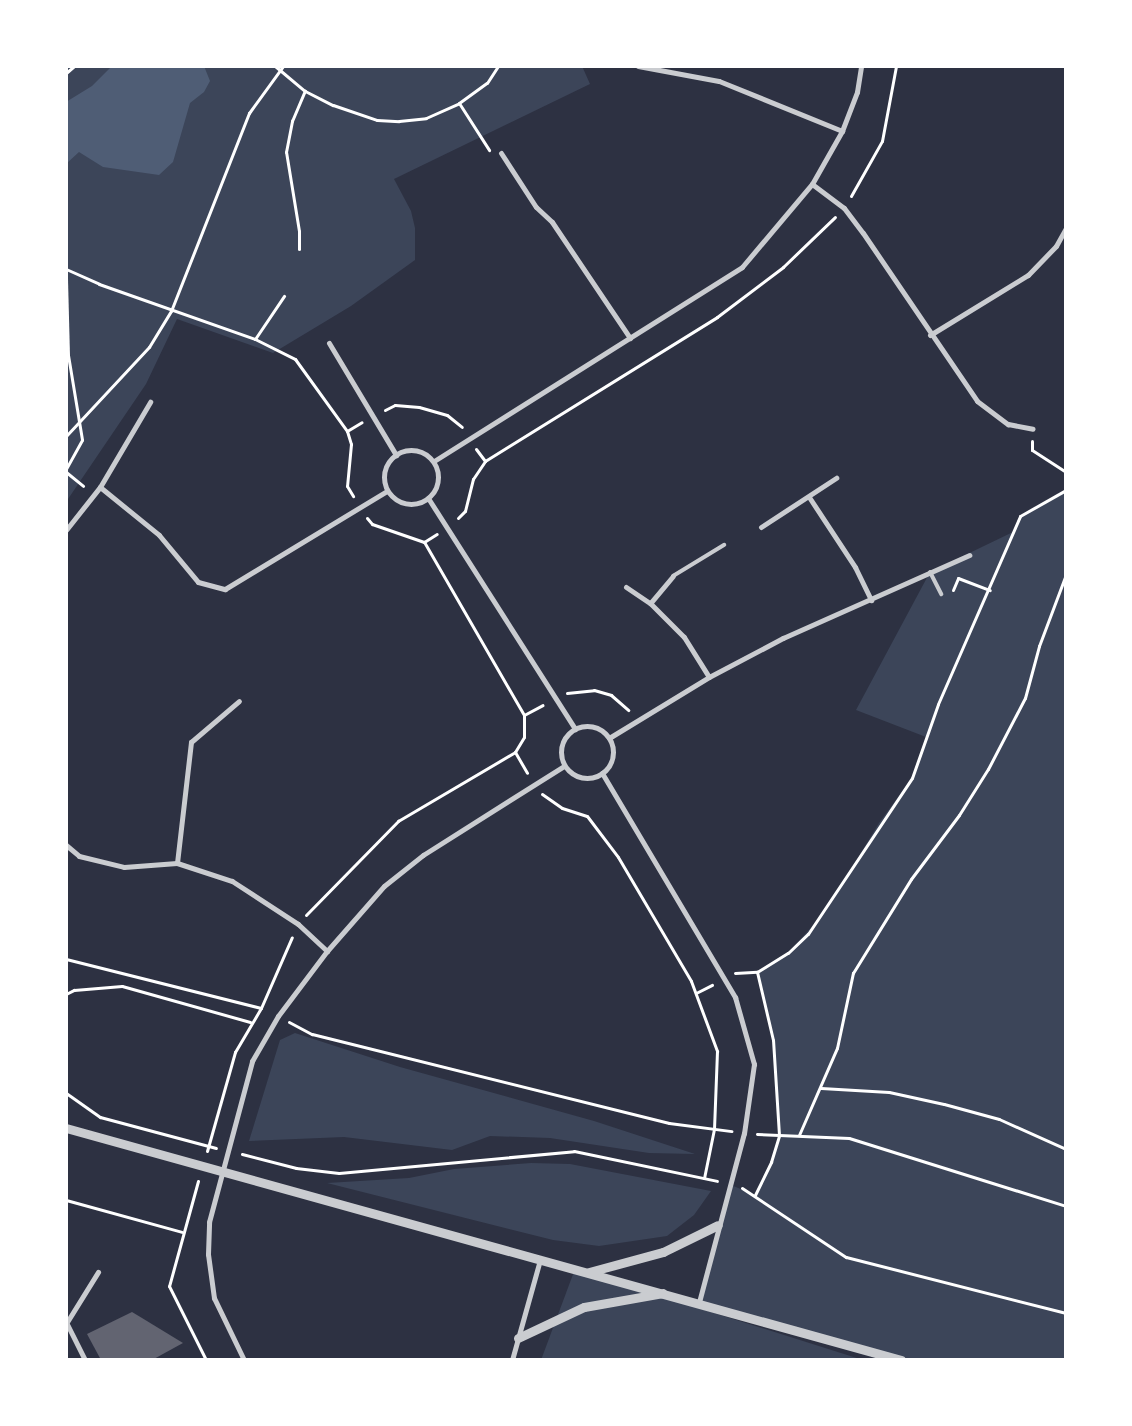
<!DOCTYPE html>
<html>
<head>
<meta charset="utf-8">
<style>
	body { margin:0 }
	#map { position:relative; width:1132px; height:1426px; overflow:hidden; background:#2d3142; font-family:Inter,sans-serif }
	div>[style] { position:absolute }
	.green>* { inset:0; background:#3c4559 }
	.water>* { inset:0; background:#4f5d75 }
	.building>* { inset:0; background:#626471 }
	.path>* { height:3px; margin:-1.5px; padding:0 1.5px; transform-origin:1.5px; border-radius:1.5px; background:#fff }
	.service>* { height:4px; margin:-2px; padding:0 2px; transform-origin:2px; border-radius:2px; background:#caccd0 }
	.minor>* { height:5px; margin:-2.5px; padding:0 2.5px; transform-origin:2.5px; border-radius:2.5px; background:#caccd0 }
	.minor>.ring { margin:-2.5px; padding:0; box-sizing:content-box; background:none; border:5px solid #caccd0; border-radius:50% }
	.tertiary>* { height:9px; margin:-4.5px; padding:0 4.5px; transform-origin:4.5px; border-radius:4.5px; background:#caccd0 }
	span { translate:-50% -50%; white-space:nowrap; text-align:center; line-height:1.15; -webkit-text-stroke:5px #fff; paint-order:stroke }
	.frame { position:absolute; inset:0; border:68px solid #fff; pointer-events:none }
</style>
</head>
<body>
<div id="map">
	<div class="green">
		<div style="clip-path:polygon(66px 66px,582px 66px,590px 84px,394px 179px,411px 211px,415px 228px,415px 260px,351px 306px,273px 353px,177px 319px,146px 384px,66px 502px)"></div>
		<div style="clip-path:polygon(1066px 490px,1066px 1360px,901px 1360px,699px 1302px,731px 1185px,755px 1195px,771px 1162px,779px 1135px,773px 1040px,757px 972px,788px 953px,826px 911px,879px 823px,912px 778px,926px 737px,856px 710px,930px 572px,1013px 532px,1020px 516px)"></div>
		<div style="clip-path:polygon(295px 1033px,400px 1067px,594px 1121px,695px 1154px,649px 1153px,550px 1138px,490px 1136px,452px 1150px,344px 1137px,249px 1141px,280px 1040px)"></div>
		<div style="clip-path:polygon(531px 1163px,570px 1164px,711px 1191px,694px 1215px,667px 1236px,599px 1246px,553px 1240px,327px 1183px,409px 1178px,454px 1169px)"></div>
		<div style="clip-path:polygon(575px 1269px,863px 1360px,541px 1360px)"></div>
	</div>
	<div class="water">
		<div style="clip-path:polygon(112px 66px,204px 66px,210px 81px,204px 92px,190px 103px,173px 162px,159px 175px,103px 167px,79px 152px,66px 164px,66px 102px,92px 86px)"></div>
	</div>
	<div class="building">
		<div style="clip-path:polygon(132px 1312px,142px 1318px,183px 1343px,152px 1360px,101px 1360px,87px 1334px)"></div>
	</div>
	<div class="path">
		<div style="left:275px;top:66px;width:39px;rotate:40deg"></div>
		<div style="left:305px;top:91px;width:31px;rotate:27deg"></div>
		<div style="left:333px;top:105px;width:46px;rotate:18.8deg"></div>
		<div style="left:377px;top:120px;width:22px;rotate:3deg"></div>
		<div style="left:399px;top:121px;width:27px;rotate:-6deg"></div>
		<div style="left:426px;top:118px;width:36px;rotate:-24deg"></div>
		<div style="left:459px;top:103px;width:34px;rotate:-36deg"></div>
		<div style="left:487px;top:83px;width:20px;rotate:-57deg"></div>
		<div style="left:66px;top:73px;width:11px;rotate:-41deg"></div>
		<div style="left:459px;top:103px;width:56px;rotate:57.4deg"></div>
		<div style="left:851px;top:196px;width:63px;rotate:-60.6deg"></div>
		<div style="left:882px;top:141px;width:76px;rotate:-79.4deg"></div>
		<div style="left:299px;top:249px;width:18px;rotate:-90deg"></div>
		<div style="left:299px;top:231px;width:80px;rotate:-99.3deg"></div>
		<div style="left:286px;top:152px;width:32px;rotate:-79deg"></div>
		<div style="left:292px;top:121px;width:33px;rotate:-67deg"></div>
		<div style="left:66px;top:269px;width:36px;rotate:24deg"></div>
		<div style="left:99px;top:284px;width:165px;rotate:19.4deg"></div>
		<div style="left:255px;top:339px;width:45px;rotate:26.6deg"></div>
		<div style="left:295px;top:359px;width:89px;rotate:54.2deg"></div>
		<div style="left:347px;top:431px;width:14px;rotate:73deg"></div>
		<div style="left:351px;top:444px;width:42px;rotate:95.4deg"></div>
		<div style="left:347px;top:486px;width:12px;rotate:59deg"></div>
		<div style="left:66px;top:279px;width:76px;rotate:88.5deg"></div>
		<div style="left:68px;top:355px;width:86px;rotate:80.6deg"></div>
		<div style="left:82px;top:440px;width:33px;rotate:119deg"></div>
		<div style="left:255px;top:339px;width:52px;rotate:-56deg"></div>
		<div style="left:385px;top:410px;width:11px;rotate:-27deg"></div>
		<div style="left:395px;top:405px;width:24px;rotate:5deg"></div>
		<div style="left:419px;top:407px;width:29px;rotate:16deg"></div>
		<div style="left:447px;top:415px;width:19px;rotate:39deg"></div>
		<div style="left:347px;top:431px;width:17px;rotate:-31deg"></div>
		<div style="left:66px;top:436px;width:122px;rotate:-47deg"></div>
		<div style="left:149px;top:347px;width:42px;rotate:-58.6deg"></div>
		<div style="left:171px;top:311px;width:213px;rotate:-68.5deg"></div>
		<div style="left:249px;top:113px;width:58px;rotate:-54.1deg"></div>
		<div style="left:1032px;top:441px;width:9px;rotate:90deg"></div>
		<div style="left:1032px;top:450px;width:40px;rotate:32.9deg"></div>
		<div style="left:476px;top:449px;width:15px;rotate:53deg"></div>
		<div style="left:66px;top:472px;width:22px;rotate:39deg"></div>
		<div style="left:367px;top:518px;width:8px;rotate:50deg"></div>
		<div style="left:372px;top:524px;width:55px;rotate:19.1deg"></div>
		<div style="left:458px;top:518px;width:10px;rotate:-45deg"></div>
		<div style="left:465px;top:511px;width:33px;rotate:-76deg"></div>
		<div style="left:473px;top:479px;width:22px;rotate:-56deg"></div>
		<div style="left:485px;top:461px;width:273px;rotate:-31.8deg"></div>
		<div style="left:717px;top:317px;width:83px;rotate:-37.1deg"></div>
		<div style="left:783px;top:267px;width:72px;rotate:-43.9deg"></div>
		<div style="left:953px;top:590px;width:13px;rotate:-67deg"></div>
		<div style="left:958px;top:578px;width:34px;rotate:21deg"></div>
		<div style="left:567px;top:693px;width:27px;rotate:-6deg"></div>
		<div style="left:594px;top:690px;width:18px;rotate:16deg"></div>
		<div style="left:611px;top:695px;width:23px;rotate:41deg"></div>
		<div style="left:524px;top:715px;width:21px;rotate:-28deg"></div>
		<div style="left:515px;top:752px;width:24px;rotate:60deg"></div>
		<div style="left:542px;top:794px;width:24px;rotate:35deg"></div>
		<div style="left:562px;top:808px;width:26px;rotate:18deg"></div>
		<div style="left:587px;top:816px;width:51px;rotate:52.9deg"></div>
		<div style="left:618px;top:857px;width:144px;rotate:59.5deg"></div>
		<div style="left:691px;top:981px;width:75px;rotate:69.6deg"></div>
		<div style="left:717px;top:1051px;width:78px;rotate:92.2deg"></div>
		<div style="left:714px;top:1129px;width:50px;rotate:101.5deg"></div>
		<div style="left:306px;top:915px;width:132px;rotate:-45.6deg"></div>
		<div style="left:398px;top:821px;width:136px;rotate:-30.5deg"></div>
		<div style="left:515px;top:752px;width:17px;rotate:-59deg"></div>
		<div style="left:524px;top:737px;width:22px;rotate:-90deg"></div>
		<div style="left:524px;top:715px;width:200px;rotate:-120deg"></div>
		<div style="left:424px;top:542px;width:15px;rotate:-32deg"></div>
		<div style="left:66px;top:959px;width:201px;rotate:14.1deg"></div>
		<div style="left:735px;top:973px;width:22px;rotate:-3deg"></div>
		<div style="left:696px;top:993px;width:18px;rotate:-27deg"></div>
		<div style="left:66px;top:994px;width:9px;rotate:-27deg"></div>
		<div style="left:74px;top:990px;width:48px;rotate:-4.8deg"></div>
		<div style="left:122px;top:986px;width:133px;rotate:15.7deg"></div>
		<div style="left:289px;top:1022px;width:26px;rotate:28deg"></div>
		<div style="left:312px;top:1034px;width:368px;rotate:14deg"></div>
		<div style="left:669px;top:1123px;width:63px;rotate:7.4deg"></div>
		<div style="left:821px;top:1088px;width:68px;rotate:3.4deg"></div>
		<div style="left:889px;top:1092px;width:56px;rotate:12.3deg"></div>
		<div style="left:944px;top:1104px;width:57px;rotate:15.3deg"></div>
		<div style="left:999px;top:1119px;width:73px;rotate:24.1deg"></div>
		<div style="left:66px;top:1093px;width:42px;rotate:35.2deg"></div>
		<div style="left:100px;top:1117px;width:120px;rotate:15deg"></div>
		<div style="left:757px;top:1134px;width:92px;rotate:2.5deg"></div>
		<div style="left:849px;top:1138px;width:227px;rotate:17.4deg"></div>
		<div style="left:799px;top:1135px;width:95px;rotate:-66.4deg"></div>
		<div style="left:837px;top:1048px;width:77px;rotate:-78deg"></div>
		<div style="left:853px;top:973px;width:110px;rotate:-58.3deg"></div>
		<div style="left:911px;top:879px;width:80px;rotate:-53.1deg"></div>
		<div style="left:959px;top:815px;width:54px;rotate:-57.8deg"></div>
		<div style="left:988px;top:769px;width:80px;rotate:-62.5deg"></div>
		<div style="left:1025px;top:698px;width:54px;rotate:-74.9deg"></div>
		<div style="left:1039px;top:646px;width:77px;rotate:-69.4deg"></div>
		<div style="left:207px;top:1151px;width:103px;rotate:-74.2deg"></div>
		<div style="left:235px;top:1052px;width:51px;rotate:-59.4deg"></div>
		<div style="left:261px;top:1008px;width:77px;rotate:-66.4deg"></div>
		<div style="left:242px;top:1154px;width:56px;rotate:14.5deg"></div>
		<div style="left:296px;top:1168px;width:43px;rotate:6.6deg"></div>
		<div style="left:339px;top:1173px;width:236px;rotate:-5.3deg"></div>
		<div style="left:574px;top:1151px;width:146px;rotate:11.8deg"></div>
		<div style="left:198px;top:1181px;width:109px;rotate:105.4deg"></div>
		<div style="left:169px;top:1286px;width:83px;rotate:63.4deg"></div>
		<div style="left:742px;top:1188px;width:125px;rotate:33.6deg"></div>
		<div style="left:846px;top:1257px;width:227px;rotate:14.3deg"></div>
		<div style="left:755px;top:1195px;width:37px;rotate:-64deg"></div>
		<div style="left:771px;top:1162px;width:28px;rotate:-73deg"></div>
		<div style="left:779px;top:1135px;width:95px;rotate:-93.6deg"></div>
		<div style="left:773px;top:1040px;width:70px;rotate:-103.2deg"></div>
		<div style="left:757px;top:972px;width:36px;rotate:-32deg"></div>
		<div style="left:788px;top:953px;width:28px;rotate:-44deg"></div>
		<div style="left:808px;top:934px;width:187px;rotate:-56.3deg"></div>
		<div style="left:912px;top:778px;width:78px;rotate:-70.6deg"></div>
		<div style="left:938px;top:704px;width:205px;rotate:-66.4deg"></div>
		<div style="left:1020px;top:516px;width:53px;rotate:-29.5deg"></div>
		<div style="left:66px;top:1200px;width:120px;rotate:15.4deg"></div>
	</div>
	<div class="service">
		<div style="left:930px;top:572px;width:25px;rotate:63deg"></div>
		<div style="left:673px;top:576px;width:60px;rotate:-31.3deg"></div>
	</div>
	<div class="minor">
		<div style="left:638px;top:66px;width:82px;rotate:10.5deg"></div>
		<div style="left:719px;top:81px;width:133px;rotate:22.1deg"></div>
		<div style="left:501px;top:153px;width:64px;rotate:57.1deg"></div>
		<div style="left:536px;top:207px;width:22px;rotate:43deg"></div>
		<div style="left:552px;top:222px;width:140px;rotate:56.1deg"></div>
		<div style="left:812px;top:184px;width:40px;rotate:37deg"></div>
		<div style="left:844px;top:208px;width:31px;rotate:53deg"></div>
		<div style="left:863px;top:233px;width:203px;rotate:55.8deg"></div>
		<div style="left:977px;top:401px;width:39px;rotate:37deg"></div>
		<div style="left:1008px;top:424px;width:25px;rotate:11deg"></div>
		<div style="left:930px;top:335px;width:115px;rotate:-31.5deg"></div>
		<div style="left:1028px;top:275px;width:40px;rotate:-46deg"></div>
		<div style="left:1056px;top:246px;width:21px;rotate:-61deg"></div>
		<div style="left:329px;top:343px;width:131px;rotate:59.1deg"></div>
		<div class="ring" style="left:384px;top:450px;width:49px;height:49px"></div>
		<div style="left:434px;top:461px;width:364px;rotate:-32.2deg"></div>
		<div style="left:742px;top:267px;width:109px;rotate:-49.9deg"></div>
		<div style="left:812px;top:184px;width:61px;rotate:-60.5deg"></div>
		<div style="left:842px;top:131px;width:42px;rotate:-69deg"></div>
		<div style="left:857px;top:92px;width:26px;rotate:-81deg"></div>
		<div style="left:100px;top:487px;width:76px;rotate:39.1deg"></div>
		<div style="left:159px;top:535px;width:61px;rotate:50.3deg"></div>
		<div style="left:198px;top:582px;width:28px;rotate:15deg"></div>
		<div style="left:225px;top:589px;width:189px;rotate:-31.2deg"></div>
		<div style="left:809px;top:497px;width:84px;rotate:56.7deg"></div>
		<div style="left:855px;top:567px;width:37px;rotate:64deg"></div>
		<div style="left:428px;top:498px;width:274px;rotate:57.5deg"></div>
		<div style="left:761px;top:527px;width:90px;rotate:-33.2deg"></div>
		<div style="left:66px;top:530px;width:55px;rotate:-51.7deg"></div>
		<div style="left:100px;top:487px;width:99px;rotate:-59.5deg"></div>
		<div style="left:673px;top:576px;width:35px;rotate:130deg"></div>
		<div style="left:650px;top:603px;width:48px;rotate:45deg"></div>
		<div style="left:684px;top:637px;width:47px;rotate:58deg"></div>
		<div style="left:626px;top:587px;width:29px;rotate:34deg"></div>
		<div class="ring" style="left:561px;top:726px;width:47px;height:47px"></div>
		<div style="left:609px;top:738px;width:117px;rotate:-31.4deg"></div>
		<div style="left:709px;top:677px;width:84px;rotate:-27.8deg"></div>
		<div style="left:783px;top:638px;width:204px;rotate:-24deg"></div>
		<div style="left:602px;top:773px;width:261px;rotate:59.3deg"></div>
		<div style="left:735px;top:997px;width:70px;rotate:74.2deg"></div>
		<div style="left:754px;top:1064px;width:70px;rotate:98.2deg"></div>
		<div style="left:744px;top:1133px;width:175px;rotate:104.9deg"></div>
		<div style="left:66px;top:845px;width:17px;rotate:40deg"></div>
		<div style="left:79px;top:856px;width:46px;rotate:13.7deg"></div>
		<div style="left:124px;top:867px;width:53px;rotate:-4.3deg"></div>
		<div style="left:177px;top:863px;width:58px;rotate:18.1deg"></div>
		<div style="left:232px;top:881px;width:79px;rotate:33.1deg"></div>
		<div style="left:298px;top:924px;width:40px;rotate:43deg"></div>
		<div style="left:177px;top:863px;width:122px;rotate:-83.4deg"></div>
		<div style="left:191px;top:742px;width:63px;rotate:-40.5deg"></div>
		<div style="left:66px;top:1322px;width:42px;rotate:63.4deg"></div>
		<div style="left:67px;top:1322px;width:59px;rotate:-58.2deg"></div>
		<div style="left:244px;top:1360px;width:69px;rotate:-115.8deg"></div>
		<div style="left:214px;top:1298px;width:44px;rotate:-97.8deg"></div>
		<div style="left:208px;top:1254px;width:32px;rotate:-88deg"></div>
		<div style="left:209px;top:1222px;width:167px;rotate:-75deg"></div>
		<div style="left:252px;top:1061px;width:52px;rotate:-60deg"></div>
		<div style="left:278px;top:1016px;width:81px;rotate:-53deg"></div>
		<div style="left:327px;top:951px;width:86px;rotate:-48.8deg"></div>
		<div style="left:384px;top:886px;width:50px;rotate:-38.5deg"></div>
		<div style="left:423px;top:855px;width:167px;rotate:-32.3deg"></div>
		<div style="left:512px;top:1360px;width:104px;rotate:-74.4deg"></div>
	</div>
	<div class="tertiary">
		<div style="left:66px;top:1128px;width:867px;rotate:15.53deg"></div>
		<div style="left:589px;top:1272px;width:77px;rotate:-15.1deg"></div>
		<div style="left:663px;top:1252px;width:61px;rotate:-26.1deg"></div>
		<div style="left:518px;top:1338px;width:73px;rotate:-25.2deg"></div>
		<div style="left:584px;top:1307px;width:80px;rotate:-10deg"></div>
	</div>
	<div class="frame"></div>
</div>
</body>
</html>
